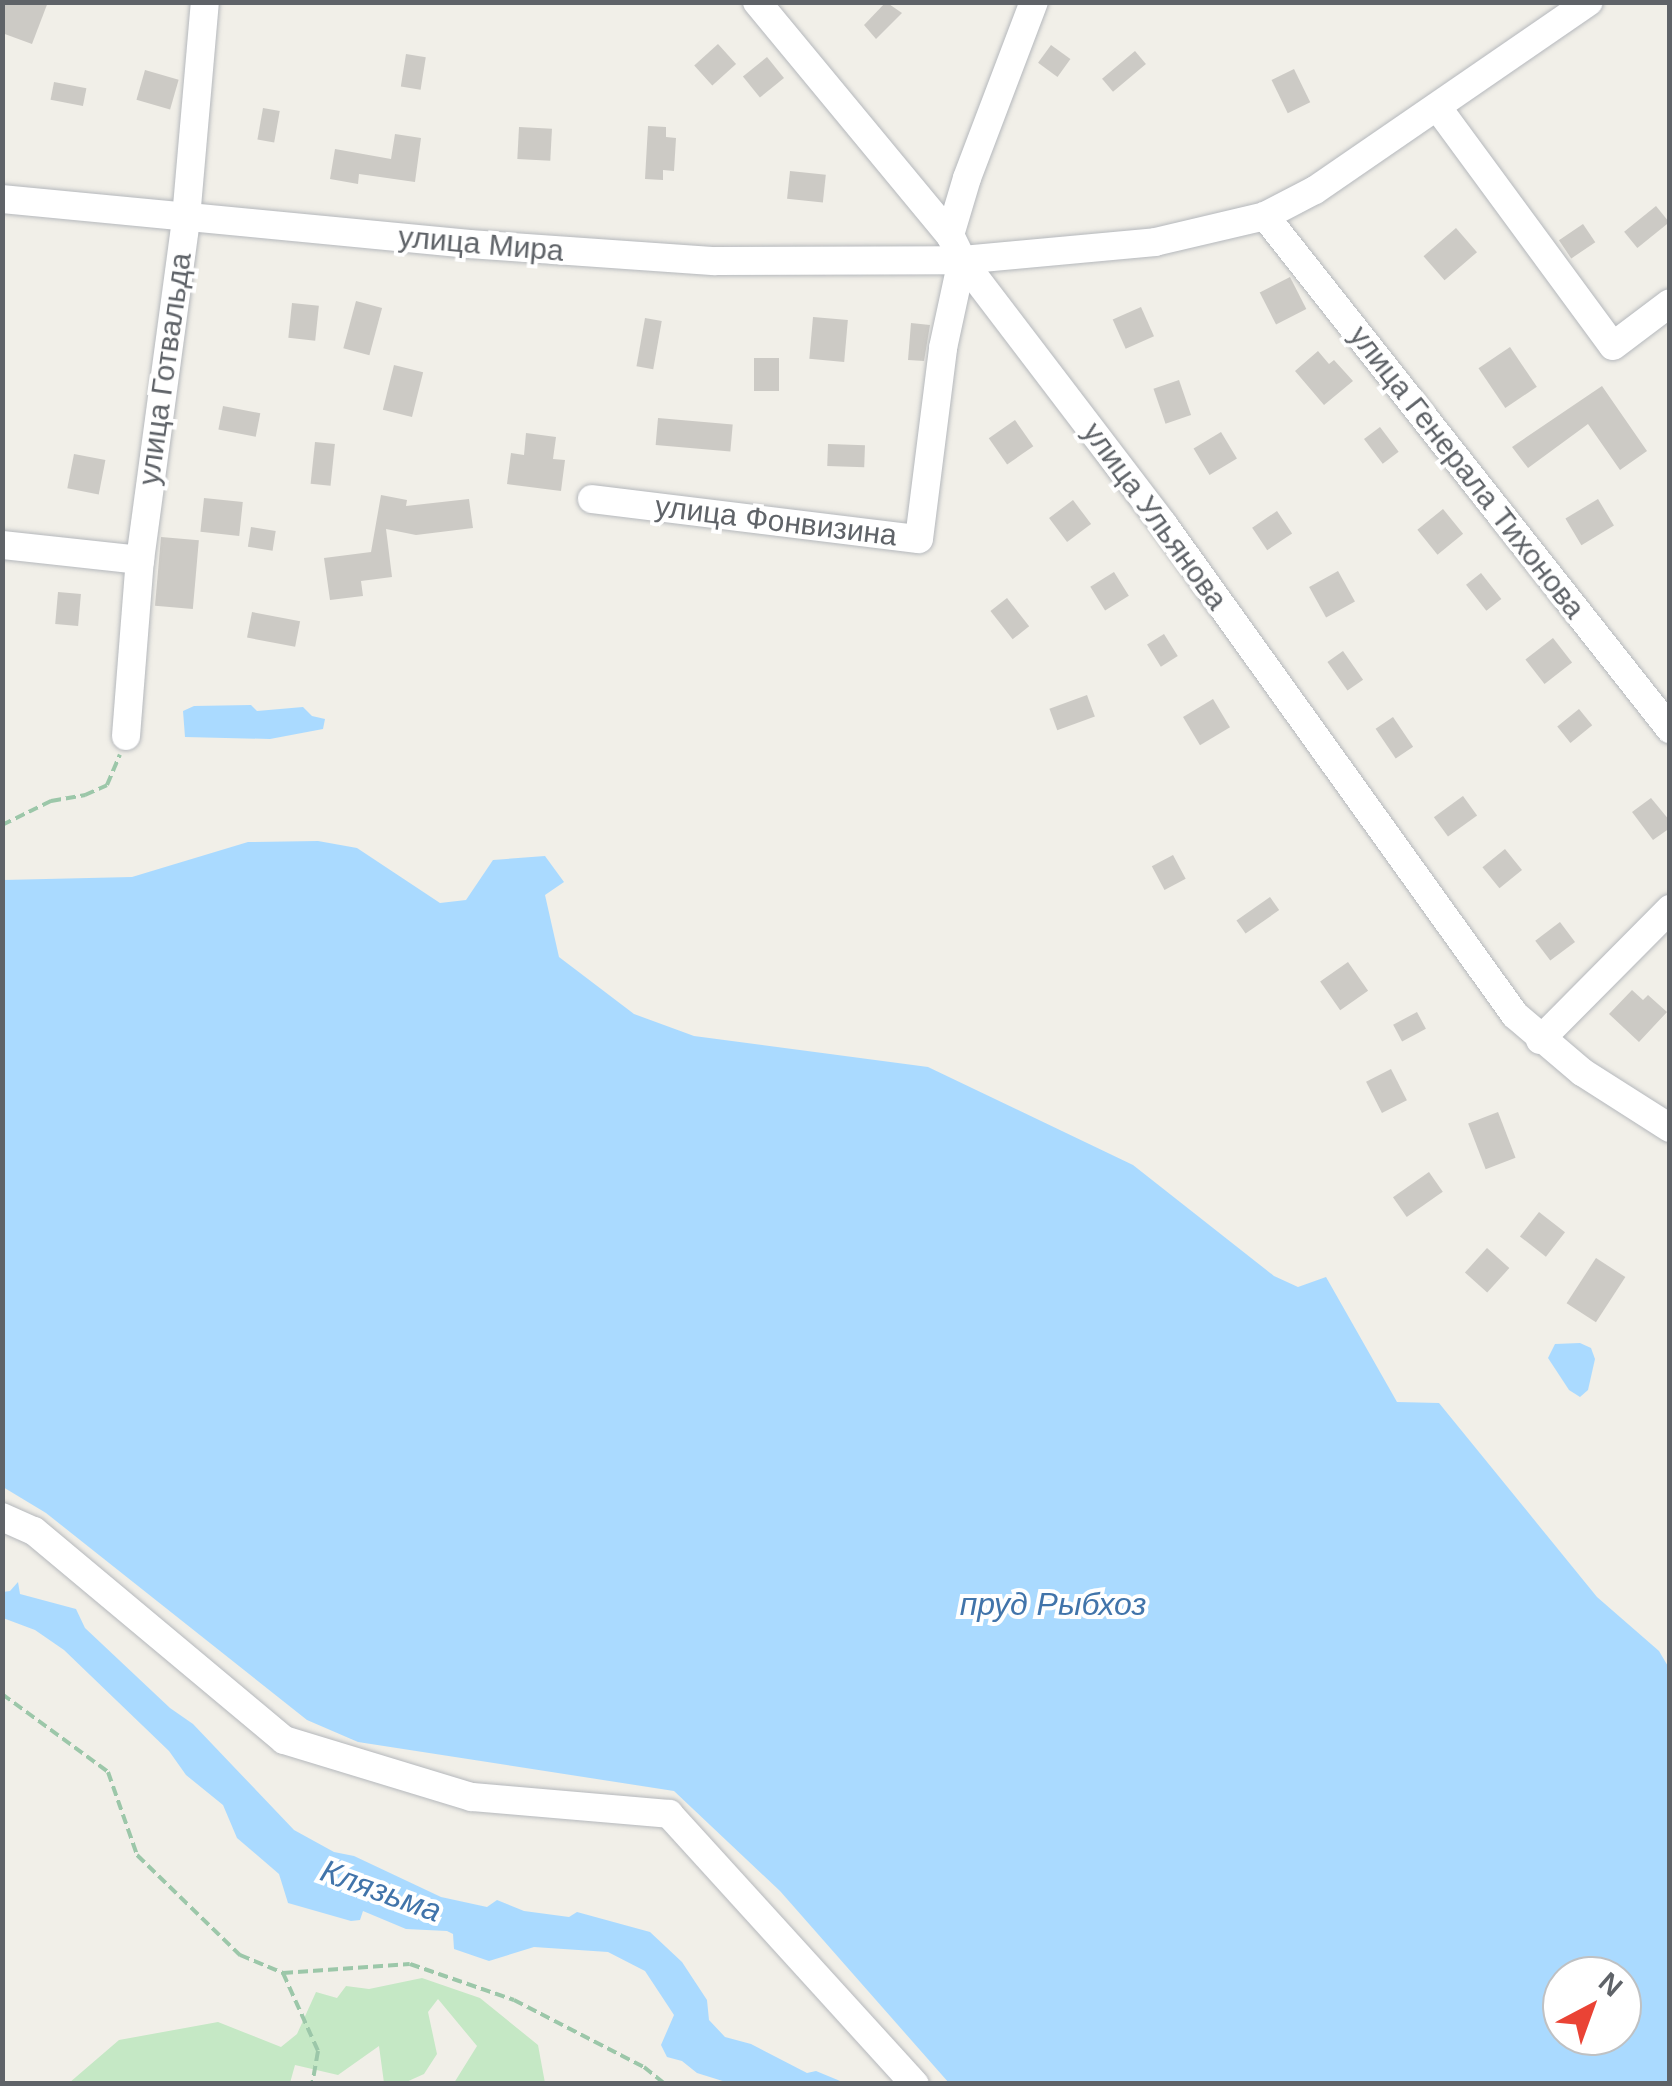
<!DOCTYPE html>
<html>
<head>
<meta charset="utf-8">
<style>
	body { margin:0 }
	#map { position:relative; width:1672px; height:2086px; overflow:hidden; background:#f1efe8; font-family:Helvetica,sans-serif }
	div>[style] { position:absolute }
	.green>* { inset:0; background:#c5e8c5 }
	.water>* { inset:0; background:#aadaff }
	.building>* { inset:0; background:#cccac5; transform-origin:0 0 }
	.path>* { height:4px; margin-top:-2px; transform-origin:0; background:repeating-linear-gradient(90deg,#9cc7a9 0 10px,transparent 0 15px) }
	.roads { filter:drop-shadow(0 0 2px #b5b8bc) drop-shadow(0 0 2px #b5b8bc) }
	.minor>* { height:28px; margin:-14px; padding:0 14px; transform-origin:14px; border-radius:14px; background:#fff }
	span { translate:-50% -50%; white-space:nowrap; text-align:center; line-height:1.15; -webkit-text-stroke:8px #fff; paint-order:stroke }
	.street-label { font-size:30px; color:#5f6368 }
	.water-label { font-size:32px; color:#4174aa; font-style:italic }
	.frame { position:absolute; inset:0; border:5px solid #5f6368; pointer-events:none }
	.north { position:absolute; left:1542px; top:1956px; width:100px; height:100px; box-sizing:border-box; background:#fff; border:2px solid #bfc1c3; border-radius:50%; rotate:41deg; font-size:28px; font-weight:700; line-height:40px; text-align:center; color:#5f6368 }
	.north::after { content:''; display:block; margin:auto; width:35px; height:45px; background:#ea4335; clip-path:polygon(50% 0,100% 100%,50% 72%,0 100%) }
</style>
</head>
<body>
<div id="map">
	<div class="green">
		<div style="clip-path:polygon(422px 1978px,480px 1998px,538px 2045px,545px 2083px,454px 2083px,477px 2046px,438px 1999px,428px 2012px,437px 2054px,424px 2074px,404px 2083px,384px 2083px,379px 2046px,338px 2075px,295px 2065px,290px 2083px,69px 2083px,119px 2040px,218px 2022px,281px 2047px,297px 2034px,316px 1992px,337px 1998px,346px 1986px,369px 1989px)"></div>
	</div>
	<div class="water">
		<div style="clip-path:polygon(251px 705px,257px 711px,303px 707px,312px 716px,325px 719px,323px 729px,270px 739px,185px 737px,183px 711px,194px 706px)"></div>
		<div style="clip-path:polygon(evenodd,318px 841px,357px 848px,440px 903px,466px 900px,493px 860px,545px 856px,564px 882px,545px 895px,559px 957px,634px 1014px,694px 1036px,928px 1067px,1133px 1165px,1274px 1276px,1298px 1287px,1326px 1277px,1397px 1402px,1439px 1403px,1597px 1597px,1659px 1651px,1669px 1668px,1669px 2083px,949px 2083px,780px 1891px,674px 1791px,358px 1742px,307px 1720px,46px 1513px,3px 1487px,3px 880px,132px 877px,248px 842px,318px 841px,1562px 1976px,1622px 1976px,1622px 2036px,1562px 2036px,1562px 1976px)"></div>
		<div style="clip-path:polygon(1580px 1343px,1591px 1348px,1595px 1359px,1588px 1390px,1580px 1397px,1569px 1390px,1548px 1358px,1555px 1344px)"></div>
		<div style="clip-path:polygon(18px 1582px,20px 1594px,76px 1609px,85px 1628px,170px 1708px,193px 1724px,294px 1830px,334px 1852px,354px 1856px,441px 1897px,487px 1907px,497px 1900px,524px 1911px,569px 1917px,577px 1912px,650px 1932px,682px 1962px,707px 2000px,709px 2020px,725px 2037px,751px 2044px,807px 2073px,816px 2071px,845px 2083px,729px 2083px,697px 2073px,682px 2061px,667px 2057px,661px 2045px,674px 2015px,645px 1971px,608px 1952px,534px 1947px,489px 1961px,454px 1949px,453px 1934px,447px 1931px,406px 1929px,363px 1911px,360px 1920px,351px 1921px,288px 1903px,279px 1874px,237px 1838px,223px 1805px,186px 1775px,169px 1751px,64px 1650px,35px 1630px,3px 1618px,3px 1592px,10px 1591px)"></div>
	</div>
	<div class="building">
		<div style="clip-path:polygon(2px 2px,48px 2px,32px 44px,2px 33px)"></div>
		<div style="clip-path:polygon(886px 2px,902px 13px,876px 39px,864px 25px)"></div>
		<div style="left:718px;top:44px;width:27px;height:32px;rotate:48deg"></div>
		<div style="left:1051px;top:45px;width:24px;height:22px;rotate:36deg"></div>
		<div style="left:1135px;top:51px;width:17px;height:43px;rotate:50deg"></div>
		<div style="left:406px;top:54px;width:20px;height:33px;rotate:9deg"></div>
		<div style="left:767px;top:57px;width:27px;height:31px;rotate:51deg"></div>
		<div style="left:1294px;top:69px;width:37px;height:25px;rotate:64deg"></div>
		<div style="left:145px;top:70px;width:35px;height:31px;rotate:16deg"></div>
		<div style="left:54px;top:82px;width:33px;height:18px;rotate:11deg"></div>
		<div style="left:263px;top:108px;width:17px;height:32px;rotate:10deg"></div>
		<div style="clip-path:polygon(648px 126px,666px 127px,666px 137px,676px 138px,674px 171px,663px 170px,663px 180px,645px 179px)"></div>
		<div style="left:519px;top:127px;width:33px;height:32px;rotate:3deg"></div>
		<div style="clip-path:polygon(395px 134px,421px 138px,415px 182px,359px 174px,358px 184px,330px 179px,335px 149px,391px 159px)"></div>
		<div style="left:790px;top:171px;width:36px;height:28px;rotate:6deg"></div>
		<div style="left:1656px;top:206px;width:21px;height:41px;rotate:51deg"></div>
		<div style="left:1583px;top:224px;width:22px;height:29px;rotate:56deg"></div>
		<div style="left:1456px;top:228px;width:32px;height:43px;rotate:49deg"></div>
		<div style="left:1290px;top:277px;width:36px;height:34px;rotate:63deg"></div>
		<div style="left:356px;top:301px;width:27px;height:49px;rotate:15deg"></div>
		<div style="left:292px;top:303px;width:27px;height:35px;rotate:6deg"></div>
		<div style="left:1141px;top:307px;width:32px;height:31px;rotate:66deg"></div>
		<div style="left:813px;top:317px;width:35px;height:42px;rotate:5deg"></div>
		<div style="left:645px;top:318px;width:17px;height:49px;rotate:10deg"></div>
		<div style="clip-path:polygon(911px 323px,930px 325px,924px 361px,908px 360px)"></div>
		<div style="left:1510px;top:347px;width:48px;height:38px;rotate:56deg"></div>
		<div style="clip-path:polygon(1318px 351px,1329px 364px,1334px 360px,1353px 381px,1324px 405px,1295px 371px)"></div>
		<div style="left:754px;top:358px;width:25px;height:33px"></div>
		<div style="left:394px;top:365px;width:30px;height:46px;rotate:14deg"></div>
		<div style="left:1179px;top:380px;width:37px;height:27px;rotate:71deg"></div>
		<div style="clip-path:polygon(1602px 386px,1647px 451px,1620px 470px,1588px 424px,1528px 468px,1512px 447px)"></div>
		<div style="left:223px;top:406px;width:38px;height:24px;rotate:11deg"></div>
		<div style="left:658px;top:418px;width:75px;height:27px;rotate:5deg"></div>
		<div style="left:1015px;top:420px;width:32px;height:32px;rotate:55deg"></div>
		<div style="left:1380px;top:427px;width:31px;height:20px;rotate:53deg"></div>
		<div style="left:1221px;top:432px;width:31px;height:32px;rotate:59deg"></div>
		<div style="clip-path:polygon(526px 433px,556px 437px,553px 459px,565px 460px,561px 491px,507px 484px,511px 453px,524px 455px)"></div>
		<div style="left:315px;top:442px;width:20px;height:42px;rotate:6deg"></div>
		<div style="left:828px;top:444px;width:37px;height:22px;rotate:2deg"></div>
		<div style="left:74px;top:454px;width:32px;height:35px;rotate:11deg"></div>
		<div style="clip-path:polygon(381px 495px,407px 500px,406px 506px,469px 499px,473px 528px,416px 535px,386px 529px,392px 577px,361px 581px,363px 596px,330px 600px,324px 558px,371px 552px)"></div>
		<div style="left:204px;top:498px;width:39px;height:34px;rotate:6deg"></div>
		<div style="left:1598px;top:499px;width:31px;height:38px;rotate:59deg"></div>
		<div style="left:1073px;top:500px;width:30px;height:30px;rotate:53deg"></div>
		<div style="left:1443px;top:509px;width:32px;height:33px;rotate:51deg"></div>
		<div style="left:1277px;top:511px;width:27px;height:30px;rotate:56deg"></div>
		<div style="left:251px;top:527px;width:25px;height:20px;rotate:9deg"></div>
		<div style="left:161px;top:537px;width:38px;height:69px;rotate:5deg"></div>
		<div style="left:1338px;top:571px;width:35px;height:33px;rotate:61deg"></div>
		<div style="left:1114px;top:572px;width:28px;height:28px;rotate:58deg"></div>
		<div style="left:1481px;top:573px;width:33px;height:19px;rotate:52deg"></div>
		<div style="left:58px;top:592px;width:23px;height:32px;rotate:5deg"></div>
		<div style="left:1007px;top:598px;width:36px;height:21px;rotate:52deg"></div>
		<div style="left:252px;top:612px;width:49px;height:26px;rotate:11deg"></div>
		<div style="left:1164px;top:634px;width:26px;height:20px;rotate:58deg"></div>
		<div style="left:1553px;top:638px;width:31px;height:35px;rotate:52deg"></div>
		<div style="left:1343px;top:651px;width:35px;height:19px;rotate:55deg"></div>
		<div style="left:1087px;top:695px;width:23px;height:40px;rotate:70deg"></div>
		<div style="left:1213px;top:699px;width:33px;height:35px;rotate:59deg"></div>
		<div style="left:1579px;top:709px;width:21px;height:28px;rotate:51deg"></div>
		<div style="left:1393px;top:717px;width:36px;height:21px;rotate:56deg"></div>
		<div style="left:1463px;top:796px;width:24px;height:36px;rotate:54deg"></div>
		<div style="clip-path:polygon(1651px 798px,1670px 821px,1670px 828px,1653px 840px,1632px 812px)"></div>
		<div style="left:1505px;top:849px;width:27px;height:29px;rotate:51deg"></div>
		<div style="left:1173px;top:855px;width:27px;height:24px;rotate:62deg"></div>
		<div style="left:1270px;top:897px;width:16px;height:41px;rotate:55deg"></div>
		<div style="left:1560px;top:922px;width:25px;height:31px;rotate:53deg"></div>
		<div style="left:1348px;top:962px;width:35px;height:34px;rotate:55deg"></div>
		<div style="clip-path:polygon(1632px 990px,1643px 1000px,1648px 995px,1667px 1012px,1639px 1042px,1609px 1014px)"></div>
		<div style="left:1417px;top:1012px;width:19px;height:27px;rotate:62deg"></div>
		<div style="left:1391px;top:1069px;width:35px;height:28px;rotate:63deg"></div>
		<div style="left:1498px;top:1112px;width:49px;height:32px;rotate:69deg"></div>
		<div style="left:1429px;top:1172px;width:24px;height:44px;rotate:55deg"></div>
		<div style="left:1539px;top:1212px;width:33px;height:31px;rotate:38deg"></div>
		<div style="left:1487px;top:1248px;width:30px;height:33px;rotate:42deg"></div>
		<div style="left:1596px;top:1258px;width:35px;height:54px;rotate:33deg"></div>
	</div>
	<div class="path">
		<div style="left:2px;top:825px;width:55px;rotate:-26.1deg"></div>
		<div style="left:51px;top:801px;width:35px;rotate:-10deg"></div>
		<div style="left:85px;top:795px;width:24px;rotate:-24deg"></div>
		<div style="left:107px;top:785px;width:33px;rotate:-67deg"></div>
		<div style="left:2px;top:1694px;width:132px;rotate:36.3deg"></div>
		<div style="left:108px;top:1772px;width:88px;rotate:70.7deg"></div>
		<div style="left:137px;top:1855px;width:144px;rotate:44.2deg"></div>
		<div style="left:240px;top:1955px;width:47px;rotate:22.7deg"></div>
		<div style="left:283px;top:1973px;width:127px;rotate:-4.1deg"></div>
		<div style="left:410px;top:1964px;width:110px;rotate:19.1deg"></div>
		<div style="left:514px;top:2000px;width:146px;rotate:27.3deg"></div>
		<div style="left:644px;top:2067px;width:27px;rotate:39deg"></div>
		<div style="left:283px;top:1973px;width:85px;rotate:65.8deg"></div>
		<div style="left:318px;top:2051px;width:34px;rotate:100deg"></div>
	</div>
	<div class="roads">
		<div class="minor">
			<div style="left:757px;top:2px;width:303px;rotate:50.4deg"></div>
			<div style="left:950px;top:235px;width:28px;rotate:64deg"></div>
			<div style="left:962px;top:260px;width:332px;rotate:52.7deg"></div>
			<div style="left:1163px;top:524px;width:604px;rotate:54.36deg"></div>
			<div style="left:1515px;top:1015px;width:88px;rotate:40.4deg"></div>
			<div style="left:1582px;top:1072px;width:104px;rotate:32.5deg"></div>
			<div style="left:1438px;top:108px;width:295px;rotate:53.7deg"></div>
			<div style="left:1613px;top:346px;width:71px;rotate:-37deg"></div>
			<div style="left:2px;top:199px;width:469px;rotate:5.5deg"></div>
			<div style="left:469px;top:244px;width:247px;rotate:4deg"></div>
			<div style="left:715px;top:261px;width:247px;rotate:-0.2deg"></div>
			<div style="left:962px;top:260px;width:194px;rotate:-5.3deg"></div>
			<div style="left:1155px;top:242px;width:113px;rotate:-13.3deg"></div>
			<div style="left:1265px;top:216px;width:56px;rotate:-27.5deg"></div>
			<div style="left:1315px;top:190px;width:332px;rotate:-34.5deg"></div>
			<div style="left:1265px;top:216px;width:654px;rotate:51.71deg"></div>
			<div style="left:950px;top:235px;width:59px;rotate:-73.4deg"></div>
			<div style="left:967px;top:178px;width:188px;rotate:-69.2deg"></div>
			<div style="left:592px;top:499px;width:329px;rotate:7deg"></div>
			<div style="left:919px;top:539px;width:193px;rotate:-82.8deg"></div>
			<div style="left:943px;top:348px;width:90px;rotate:-77.8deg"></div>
			<div style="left:2px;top:545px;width:139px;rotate:6.2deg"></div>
			<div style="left:126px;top:736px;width:177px;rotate:-85.5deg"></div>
			<div style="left:140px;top:560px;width:345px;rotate:-82.3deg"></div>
			<div style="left:186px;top:218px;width:217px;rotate:-85deg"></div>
			<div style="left:1540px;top:1040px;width:185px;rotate:-45.2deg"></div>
			<div style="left:2px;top:1517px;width:35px;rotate:24deg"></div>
			<div style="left:34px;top:1531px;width:326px;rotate:39.9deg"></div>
			<div style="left:284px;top:1740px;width:196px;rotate:16.9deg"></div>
			<div style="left:472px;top:1797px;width:198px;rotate:4.9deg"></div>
			<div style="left:669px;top:1814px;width:365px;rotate:47.7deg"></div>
		</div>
	</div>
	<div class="street-label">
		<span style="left:481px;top:244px;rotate:5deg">улица Мира</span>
		<span style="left:165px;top:369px;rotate:-82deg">улица Готвальда</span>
		<span style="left:1467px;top:472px;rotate:52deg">улица Генерала Тихонова</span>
		<span style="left:1155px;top:516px;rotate:54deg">улица Ульянова</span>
		<span style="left:776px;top:521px;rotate:7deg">улица Фонвизина</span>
	</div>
	<div class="water-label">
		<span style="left:1053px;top:1604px">пруд Рыбхоз</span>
		<span style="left:381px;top:1891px;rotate:20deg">Клязьма</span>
	</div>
	<div class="frame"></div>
	<div class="north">N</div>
</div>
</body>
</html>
